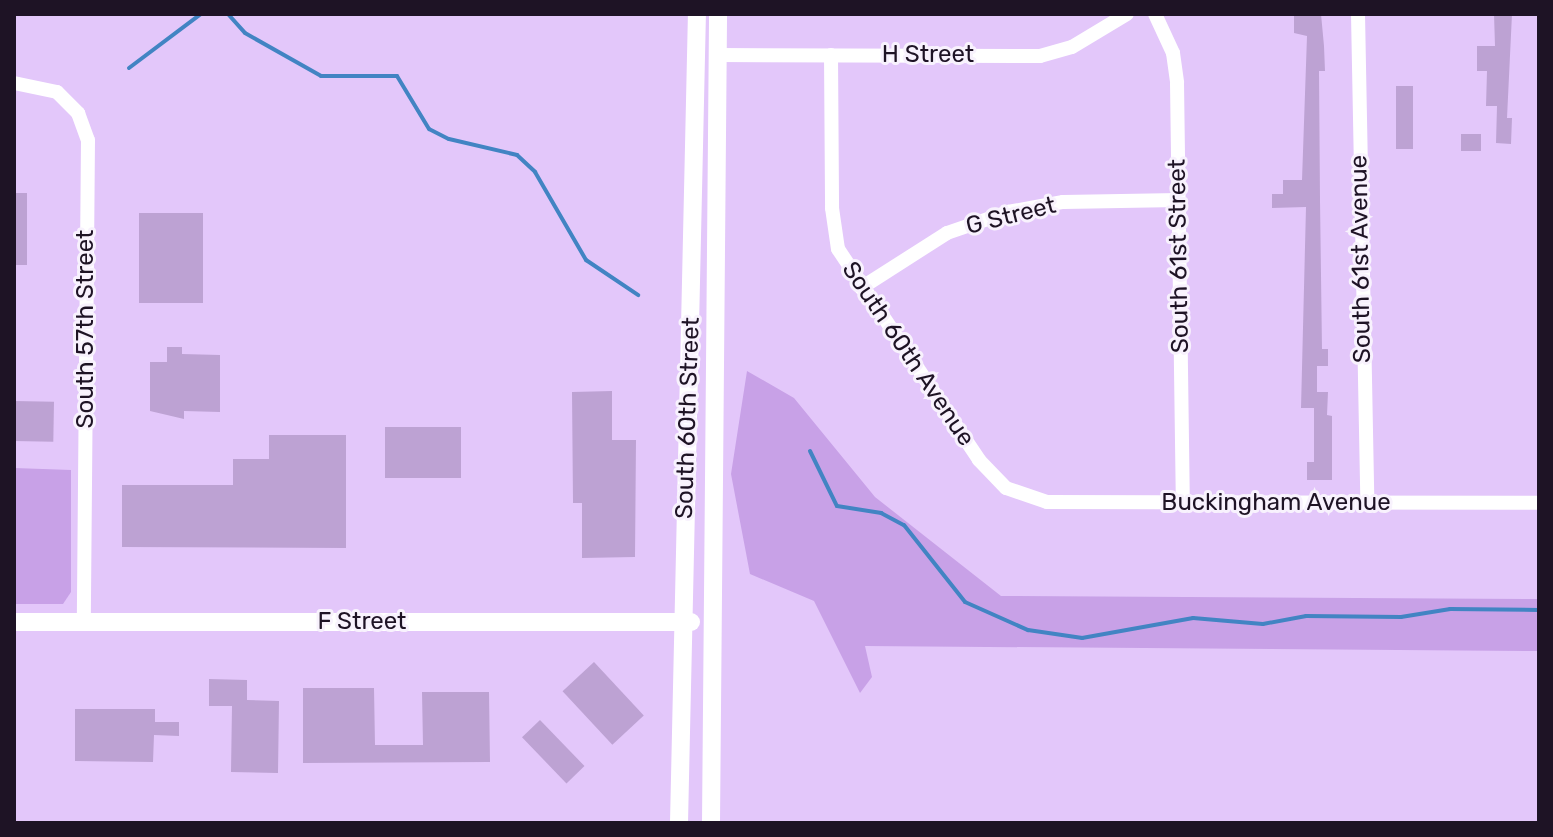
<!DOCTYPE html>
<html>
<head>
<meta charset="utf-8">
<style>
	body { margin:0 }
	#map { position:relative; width:1553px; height:837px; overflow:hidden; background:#e3c7fa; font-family:Rubik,sans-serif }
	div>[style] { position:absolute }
	.green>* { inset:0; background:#c8a1e7 }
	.stream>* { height:4px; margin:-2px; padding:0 2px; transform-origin:2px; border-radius:2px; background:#4284c3 }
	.building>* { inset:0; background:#bda2d3; transform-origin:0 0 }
	.minor>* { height:14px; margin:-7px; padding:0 7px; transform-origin:7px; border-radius:7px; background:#fff }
	.major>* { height:18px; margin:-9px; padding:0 9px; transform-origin:9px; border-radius:9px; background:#fff }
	span { translate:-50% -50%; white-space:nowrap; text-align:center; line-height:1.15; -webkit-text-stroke:6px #f8f2fd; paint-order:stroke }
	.street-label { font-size:24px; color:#1e1325 }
	.frame { position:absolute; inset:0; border:16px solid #1e1325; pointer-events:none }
</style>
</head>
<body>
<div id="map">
	<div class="green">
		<div style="clip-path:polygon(747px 371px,794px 398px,875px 497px,1001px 596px,1539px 599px,1539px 651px,865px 646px,872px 677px,860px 693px,814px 601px,750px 574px,731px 474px)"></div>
		<div style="clip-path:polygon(14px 468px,71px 470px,71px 592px,63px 604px,14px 604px)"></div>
	</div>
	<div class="stream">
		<div style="left:228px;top:14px;width:25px;rotate:48deg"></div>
		<div style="left:245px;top:33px;width:87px;rotate:29.5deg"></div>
		<div style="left:321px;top:76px;width:76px"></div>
		<div style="left:397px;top:76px;width:62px;rotate:58.9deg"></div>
		<div style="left:429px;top:129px;width:22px;rotate:27deg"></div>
		<div style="left:449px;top:139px;width:70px;rotate:13.2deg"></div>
		<div style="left:517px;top:155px;width:25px;rotate:43deg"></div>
		<div style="left:535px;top:172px;width:102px;rotate:59.9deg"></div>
		<div style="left:586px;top:260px;width:63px;rotate:33.9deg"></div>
		<div style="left:129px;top:68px;width:90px;rotate:-36.9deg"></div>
		<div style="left:810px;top:451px;width:61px;rotate:63.9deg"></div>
		<div style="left:837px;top:506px;width:45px;rotate:9deg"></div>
		<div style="left:881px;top:513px;width:26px;rotate:28deg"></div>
		<div style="left:904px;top:525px;width:98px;rotate:51.6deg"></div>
		<div style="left:965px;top:602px;width:69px;rotate:24deg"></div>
		<div style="left:1028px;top:630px;width:55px;rotate:8.4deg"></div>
		<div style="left:1082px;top:638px;width:113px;rotate:-10.2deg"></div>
		<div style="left:1193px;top:618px;width:70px;rotate:4.9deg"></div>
		<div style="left:1263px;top:624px;width:44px;rotate:-10.5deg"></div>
		<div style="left:1306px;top:616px;width:95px;rotate:0.6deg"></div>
		<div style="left:1401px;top:617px;width:50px;rotate:-9.3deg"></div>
		<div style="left:1450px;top:609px;width:89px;rotate:0.6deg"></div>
	</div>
	<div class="building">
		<div style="clip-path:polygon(1294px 14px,1321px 14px,1324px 46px,1325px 71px,1319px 71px,1320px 200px,1322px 349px,1328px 349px,1328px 366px,1317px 366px,1317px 392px,1328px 392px,1327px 415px,1332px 416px,1332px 480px,1307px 480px,1307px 462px,1314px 462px,1314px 408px,1301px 408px,1306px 207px,1272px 208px,1272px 194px,1283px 194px,1283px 180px,1302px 180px,1307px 36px,1294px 33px)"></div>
		<div style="clip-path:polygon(1494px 14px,1512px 14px,1507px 118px,1512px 118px,1511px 144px,1496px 143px,1497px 106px,1486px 106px,1487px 71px,1477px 71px,1477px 46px,1495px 46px)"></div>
		<div style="left:1396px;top:86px;width:17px;height:63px"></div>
		<div style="left:1461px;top:134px;width:20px;height:17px"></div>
		<div style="left:14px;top:193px;width:13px;height:72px"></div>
		<div style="left:203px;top:213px;width:90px;height:64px;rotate:90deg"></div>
		<div style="clip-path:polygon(167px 347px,182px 347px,182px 354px,220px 355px,220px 412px,184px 411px,184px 419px,150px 411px,150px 362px,167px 362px)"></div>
		<div style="clip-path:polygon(612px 391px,612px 440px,636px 440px,635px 557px,582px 558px,582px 503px,573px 503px,572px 392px)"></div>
		<div style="left:14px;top:401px;width:40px;height:40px;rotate:1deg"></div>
		<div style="left:385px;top:427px;width:76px;height:51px"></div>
		<div style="clip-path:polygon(269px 435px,346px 435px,346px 548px,122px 547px,122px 485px,233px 485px,233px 459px,269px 459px)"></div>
		<div style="left:594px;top:662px;width:73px;height:43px;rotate:47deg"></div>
		<div style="clip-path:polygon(209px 679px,247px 680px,247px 700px,279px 701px,278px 773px,231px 772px,232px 706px,209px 706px)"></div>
		<div style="clip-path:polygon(303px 688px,374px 688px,375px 745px,423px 745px,422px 692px,489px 692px,490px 762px,303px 763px)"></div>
		<div style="clip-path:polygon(75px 709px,155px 709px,155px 722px,179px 722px,179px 736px,154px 735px,153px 762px,75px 761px)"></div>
		<div style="left:540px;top:720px;width:64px;height:25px;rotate:46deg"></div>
	</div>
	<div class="minor">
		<div style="left:1155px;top:14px;width:43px;rotate:65.2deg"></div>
		<div style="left:1173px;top:53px;width:30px;rotate:82deg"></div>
		<div style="left:1177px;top:83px;width:419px;rotate:89.2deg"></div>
		<div style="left:1358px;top:14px;width:489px;rotate:88.9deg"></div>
		<div style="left:718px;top:55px;width:322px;rotate:0.2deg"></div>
		<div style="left:1040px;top:56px;width:33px;rotate:-16deg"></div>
		<div style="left:1072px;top:47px;width:64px;rotate:-31deg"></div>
		<div style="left:831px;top:55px;width:153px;rotate:89.6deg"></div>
		<div style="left:832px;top:208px;width:41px;rotate:81.7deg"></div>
		<div style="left:838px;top:249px;width:254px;rotate:56.2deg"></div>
		<div style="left:979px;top:460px;width:39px;rotate:46deg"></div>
		<div style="left:1006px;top:488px;width:43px;rotate:18.9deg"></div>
		<div style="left:1047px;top:502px;width:492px;rotate:0.1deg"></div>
		<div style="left:14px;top:83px;width:44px;rotate:11.8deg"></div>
		<div style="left:57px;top:92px;width:30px;rotate:45deg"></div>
		<div style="left:78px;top:113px;width:29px;rotate:70deg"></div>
		<div style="left:88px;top:140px;width:482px;rotate:90.5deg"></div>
		<div style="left:861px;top:288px;width:102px;rotate:-32.6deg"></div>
		<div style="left:947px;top:233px;width:65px;rotate:-19deg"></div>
		<div style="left:1008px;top:212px;width:56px;rotate:-10.3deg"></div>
		<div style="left:1063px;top:202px;width:116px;rotate:-1deg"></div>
	</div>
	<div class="major">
		<div style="left:14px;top:622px;width:677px"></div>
		<div style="left:679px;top:823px;width:809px;rotate:-88.73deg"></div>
		<div style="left:711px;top:823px;width:809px;rotate:-89.5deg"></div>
	</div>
	<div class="street-label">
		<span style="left:928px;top:55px">H Street</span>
		<span style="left:1011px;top:216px;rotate:-14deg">G Street</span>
		<span style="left:1179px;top:256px;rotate:-91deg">South 61st Street</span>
		<span style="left:1361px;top:259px;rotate:-91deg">South 61st Avenue</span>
		<span style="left:86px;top:329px;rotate:-90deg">South 57th Street</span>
		<span style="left:908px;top:354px;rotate:56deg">South 60th Avenue</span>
		<span style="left:688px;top:418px;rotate:-88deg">South 60th Street</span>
		<span style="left:1276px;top:503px">Buckingham Avenue</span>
		<span style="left:362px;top:622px">F Street</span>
	</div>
	<div class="frame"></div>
</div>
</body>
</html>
